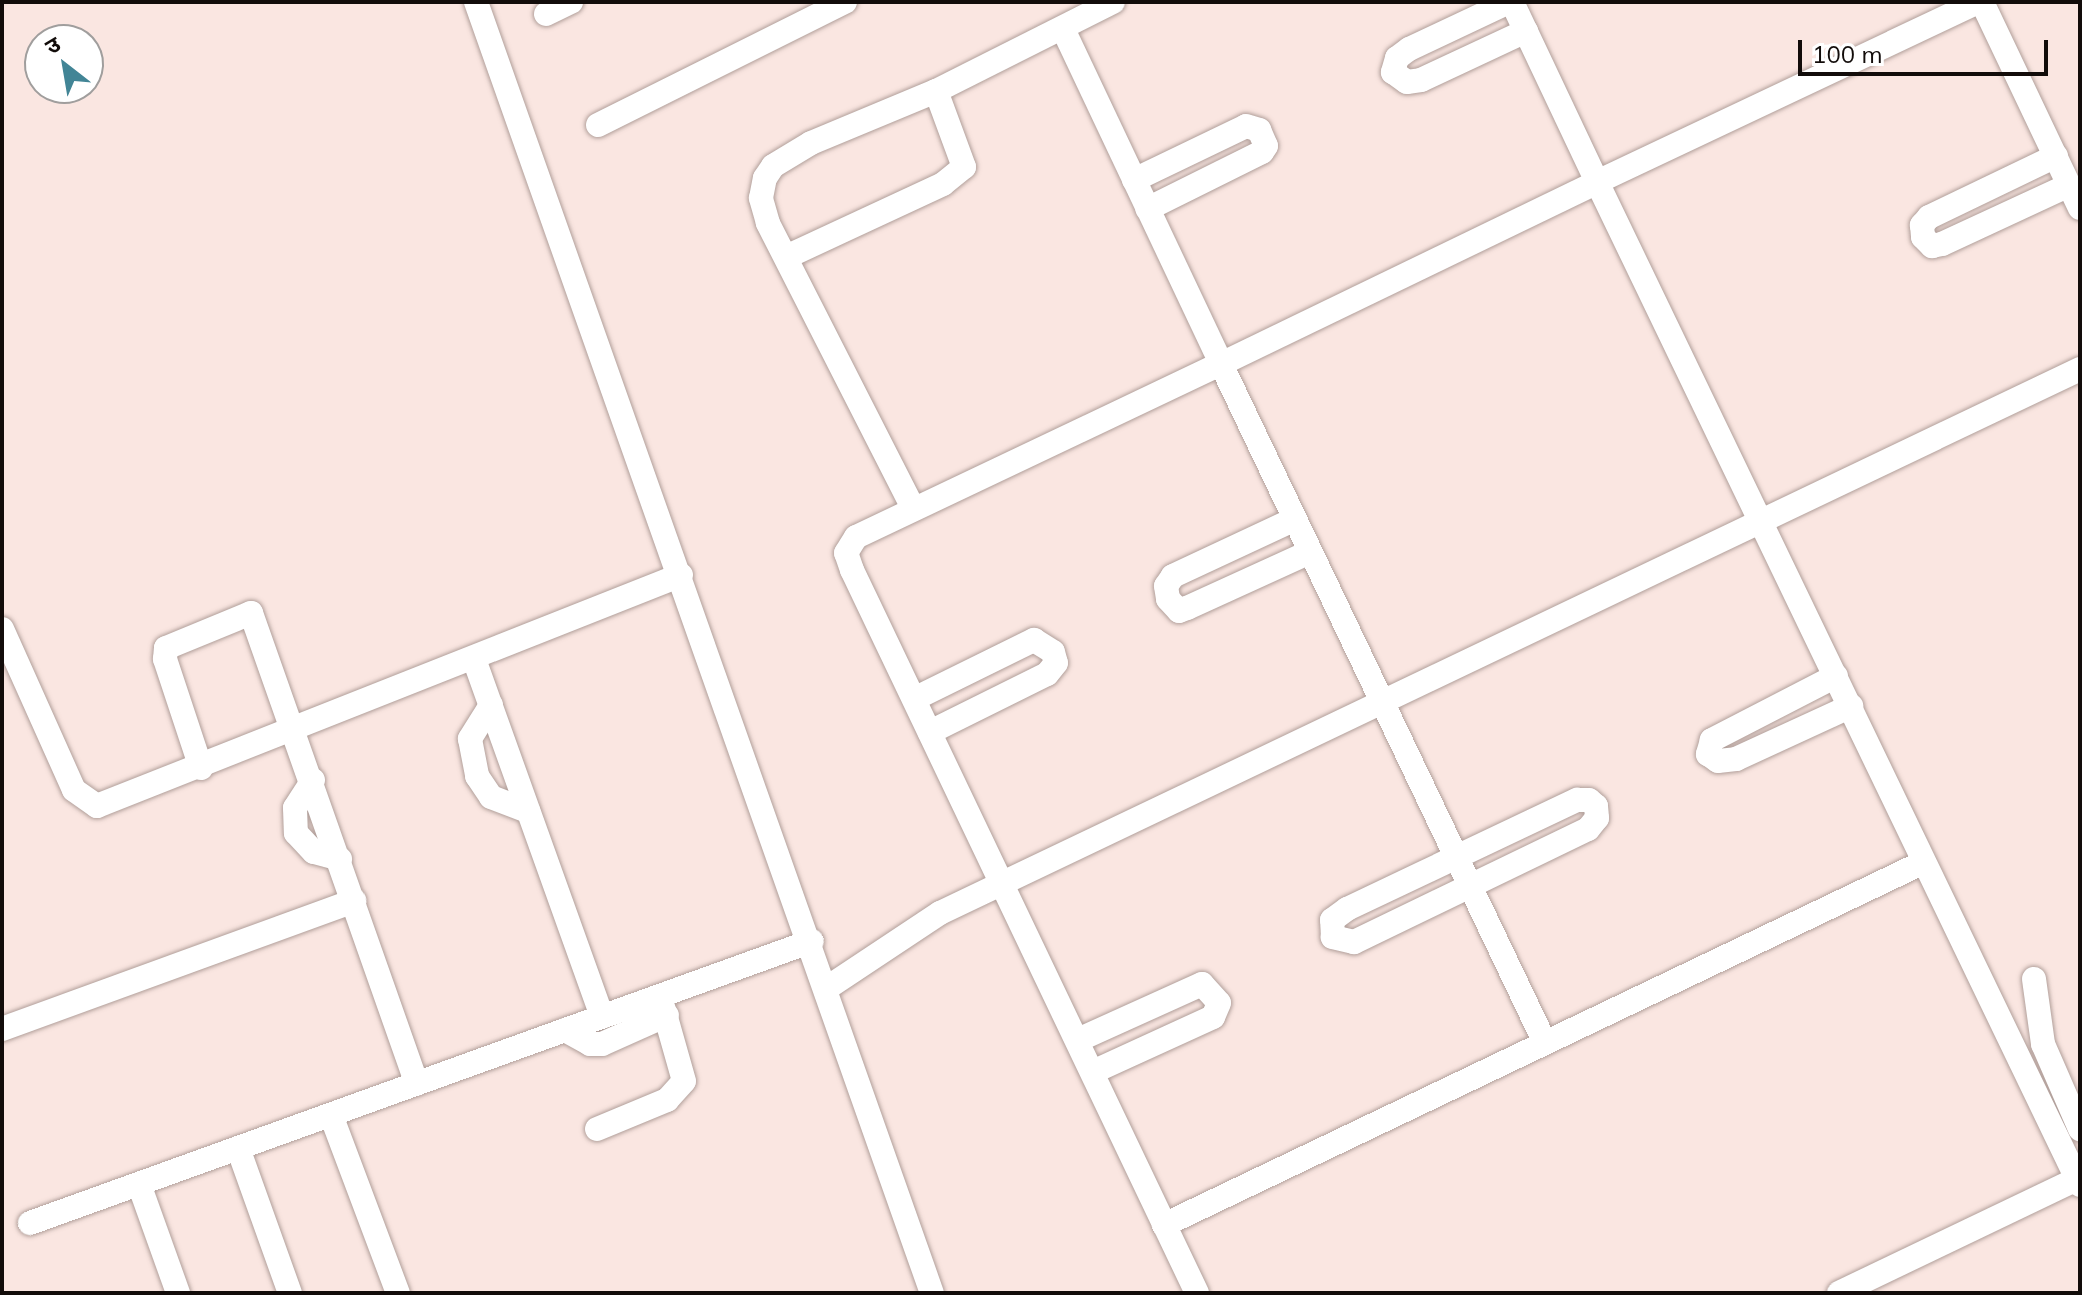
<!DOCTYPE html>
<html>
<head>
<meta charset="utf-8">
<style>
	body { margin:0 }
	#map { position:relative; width:2082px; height:1295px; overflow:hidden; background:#fae6e1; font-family:Mulish,"Noto Sans Devanagari",sans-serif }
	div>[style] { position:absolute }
	.roads { filter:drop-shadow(0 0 2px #b19f9a) drop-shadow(0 0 2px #b19f9a) }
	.minor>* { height:24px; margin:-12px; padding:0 12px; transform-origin:12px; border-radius:12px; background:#fff }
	span { translate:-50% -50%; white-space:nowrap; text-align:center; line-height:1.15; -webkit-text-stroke:6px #fff; paint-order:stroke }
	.frame { position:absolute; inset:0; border:4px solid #120c0a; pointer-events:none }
	.north { position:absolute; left:24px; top:24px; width:80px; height:80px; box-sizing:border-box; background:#fff; border:2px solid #a09e9d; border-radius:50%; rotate:329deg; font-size:22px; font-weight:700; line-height:32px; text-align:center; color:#120c0a }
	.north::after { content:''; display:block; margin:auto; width:28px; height:36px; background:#428596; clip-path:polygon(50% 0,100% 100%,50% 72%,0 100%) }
	.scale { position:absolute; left:1798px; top:40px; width:250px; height:36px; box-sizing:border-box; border:4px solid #120c0a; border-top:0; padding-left:10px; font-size:24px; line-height:28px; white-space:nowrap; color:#120c0a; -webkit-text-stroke:6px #fff; paint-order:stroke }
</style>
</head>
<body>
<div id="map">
	<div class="roads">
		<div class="minor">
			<div style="left:476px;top:2px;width:1369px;rotate:70.55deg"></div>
			<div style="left:1509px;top:2px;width:110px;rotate:154.8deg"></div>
			<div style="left:1409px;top:49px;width:15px;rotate:143deg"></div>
			<div style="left:1397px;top:58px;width:15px;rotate:106deg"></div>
			<div style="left:1393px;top:72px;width:17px;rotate:36deg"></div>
			<div style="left:1407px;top:82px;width:14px;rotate:-8deg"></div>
			<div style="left:1421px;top:80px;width:116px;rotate:-25deg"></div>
			<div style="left:1512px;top:2px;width:199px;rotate:64.7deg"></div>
			<div style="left:1597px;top:182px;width:421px;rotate:-25.3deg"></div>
			<div style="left:1982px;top:2px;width:228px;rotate:64.6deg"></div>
			<div style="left:546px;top:14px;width:28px;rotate:-26deg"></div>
			<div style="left:1063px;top:29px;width:370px;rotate:64.7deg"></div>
			<div style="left:1221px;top:364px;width:418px;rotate:-25.8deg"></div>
			<div style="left:1597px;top:182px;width:1113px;rotate:64.29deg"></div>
			<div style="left:598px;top:125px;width:276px;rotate:-26.5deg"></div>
			<div style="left:2056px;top:156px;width:141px;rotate:154.3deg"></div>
			<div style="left:1929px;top:217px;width:11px;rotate:131deg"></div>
			<div style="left:1922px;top:225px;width:12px;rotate:85deg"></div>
			<div style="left:1923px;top:237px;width:13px;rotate:45deg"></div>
			<div style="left:1932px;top:246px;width:10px;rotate:-11deg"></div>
			<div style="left:1942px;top:244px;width:140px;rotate:-24.9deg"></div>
			<div style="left:1134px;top:180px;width:124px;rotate:-25.7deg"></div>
			<div style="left:1246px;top:126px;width:14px;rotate:17deg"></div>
			<div style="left:1259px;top:130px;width:17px;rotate:66deg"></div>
			<div style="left:1266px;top:146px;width:7px;rotate:124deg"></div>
			<div style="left:1262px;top:152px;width:128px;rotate:153.6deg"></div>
			<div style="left:786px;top:257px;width:173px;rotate:-24.9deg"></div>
			<div style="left:943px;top:184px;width:27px;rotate:-39deg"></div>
			<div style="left:964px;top:167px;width:81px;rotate:-110.2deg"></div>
			<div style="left:913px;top:508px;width:320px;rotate:-117deg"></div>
			<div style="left:768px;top:223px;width:26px;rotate:-106deg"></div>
			<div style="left:761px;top:198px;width:20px;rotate:-79deg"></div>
			<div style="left:765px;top:178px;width:14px;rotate:-56deg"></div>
			<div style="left:773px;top:166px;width:44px;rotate:-31.2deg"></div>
			<div style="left:811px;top:143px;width:135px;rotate:-22.6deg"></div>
			<div style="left:936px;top:91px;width:198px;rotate:-26.7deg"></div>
			<div style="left:1295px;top:519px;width:135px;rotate:155deg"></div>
			<div style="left:1173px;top:576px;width:12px;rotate:125deg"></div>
			<div style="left:1166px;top:586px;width:13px;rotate:81deg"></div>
			<div style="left:1168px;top:599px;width:16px;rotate:47deg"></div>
			<div style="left:1179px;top:611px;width:9px;rotate:-21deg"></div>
			<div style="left:1187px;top:608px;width:135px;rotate:-24.5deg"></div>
			<div style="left:2px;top:629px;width:176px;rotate:65.9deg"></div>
			<div style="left:74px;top:790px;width:28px;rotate:35deg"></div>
			<div style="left:97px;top:806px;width:628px;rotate:-21.58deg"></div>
			<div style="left:474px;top:659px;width:380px;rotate:70.3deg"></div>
			<div style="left:1836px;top:676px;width:140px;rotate:152.7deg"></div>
			<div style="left:1712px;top:740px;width:15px;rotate:106deg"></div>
			<div style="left:1708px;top:754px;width:12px;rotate:35deg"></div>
			<div style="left:1718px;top:761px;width:18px;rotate:-6deg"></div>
			<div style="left:1736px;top:759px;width:127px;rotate:-24.7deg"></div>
			<div style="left:914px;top:699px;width:134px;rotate:-26.2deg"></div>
			<div style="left:1034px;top:640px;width:22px;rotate:32deg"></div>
			<div style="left:1053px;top:652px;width:11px;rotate:75deg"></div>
			<div style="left:1056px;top:663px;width:14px;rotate:129deg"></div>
			<div style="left:1047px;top:674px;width:131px;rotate:153.6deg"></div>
			<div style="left:491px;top:705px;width:40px;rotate:122deg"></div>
			<div style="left:470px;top:739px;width:38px;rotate:79deg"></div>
			<div style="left:477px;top:776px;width:25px;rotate:56deg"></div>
			<div style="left:491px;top:797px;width:40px;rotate:21deg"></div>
			<div style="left:201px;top:768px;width:115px;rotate:-108.3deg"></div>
			<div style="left:165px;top:659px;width:11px;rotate:-85deg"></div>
			<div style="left:166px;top:648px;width:92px;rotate:-22.4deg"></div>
			<div style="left:251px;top:613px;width:499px;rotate:70.6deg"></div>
			<div style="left:313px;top:780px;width:33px;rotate:123deg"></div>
			<div style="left:295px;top:808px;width:25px;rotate:88deg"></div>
			<div style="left:296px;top:833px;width:26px;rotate:47deg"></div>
			<div style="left:314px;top:852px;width:27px;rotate:15deg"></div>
			<div style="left:1577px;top:800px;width:12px"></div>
			<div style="left:1589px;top:800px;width:9px;rotate:41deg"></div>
			<div style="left:1596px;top:806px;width:12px;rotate:85deg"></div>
			<div style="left:1597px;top:818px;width:14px;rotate:129deg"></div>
			<div style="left:1588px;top:829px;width:260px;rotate:154.2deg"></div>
			<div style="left:1354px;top:942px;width:22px;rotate:-167deg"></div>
			<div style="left:1333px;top:937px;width:17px;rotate:-93deg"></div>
			<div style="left:1332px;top:920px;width:19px;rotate:-36deg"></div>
			<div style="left:1347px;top:909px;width:255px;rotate:-25.4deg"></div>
			<div style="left:2034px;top:979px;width:66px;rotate:82.1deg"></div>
			<div style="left:2043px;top:1044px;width:93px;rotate:66.5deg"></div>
			<div style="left:827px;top:988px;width:136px;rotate:-33.6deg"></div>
			<div style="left:940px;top:913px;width:1263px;rotate:-25.51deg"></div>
			<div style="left:2px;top:1029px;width:375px;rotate:-20deg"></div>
			<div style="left:565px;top:1030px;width:29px;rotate:29deg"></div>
			<div style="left:590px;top:1044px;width:12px"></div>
			<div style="left:602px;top:1044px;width:71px;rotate:-24deg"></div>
			<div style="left:1078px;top:1040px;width:136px;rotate:-24.3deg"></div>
			<div style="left:1202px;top:984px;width:25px;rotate:48deg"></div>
			<div style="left:1219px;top:1003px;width:15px;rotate:113deg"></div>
			<div style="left:1213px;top:1017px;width:132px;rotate:155.4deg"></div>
			<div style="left:331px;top:1115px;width:190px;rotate:69.4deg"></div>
			<div style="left:597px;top:1129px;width:76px;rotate:-22.5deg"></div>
			<div style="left:667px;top:1100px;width:25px;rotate:-48deg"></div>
			<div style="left:684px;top:1081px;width:88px;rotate:-105.8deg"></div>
			<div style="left:238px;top:1148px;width:154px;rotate:70.3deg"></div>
			<div style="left:139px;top:1184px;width:116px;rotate:70.3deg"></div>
			<div style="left:30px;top:1223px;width:831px;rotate:-19.83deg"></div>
			<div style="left:1164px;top:1225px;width:842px;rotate:-25.53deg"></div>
			<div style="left:1197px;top:1293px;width:801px;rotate:-115.51deg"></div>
			<div style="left:852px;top:570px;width:18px;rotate:-109deg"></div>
			<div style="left:846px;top:553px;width:19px;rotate:-58deg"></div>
			<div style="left:856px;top:537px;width:404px;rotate:-25.4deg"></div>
			<div style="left:1221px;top:364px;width:750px;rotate:64.49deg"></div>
			<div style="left:1839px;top:1293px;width:264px;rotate:-25.6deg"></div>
		</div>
	</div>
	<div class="frame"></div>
	<div class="north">उ</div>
	<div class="scale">100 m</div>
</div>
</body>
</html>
